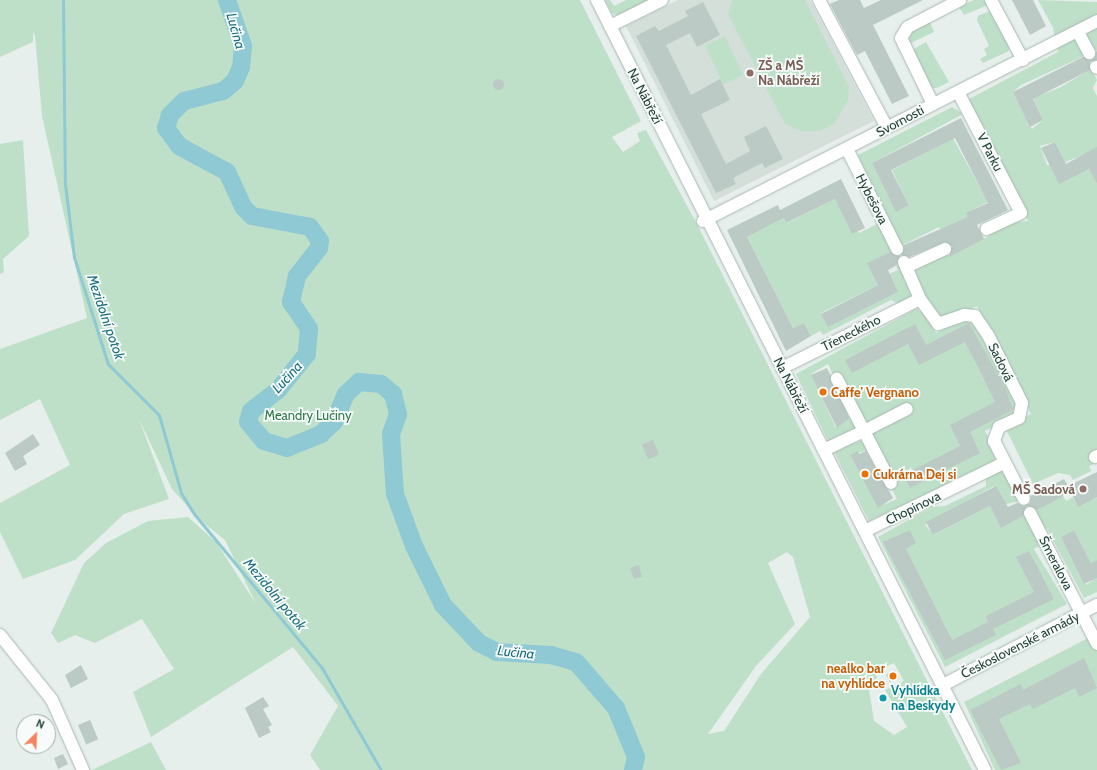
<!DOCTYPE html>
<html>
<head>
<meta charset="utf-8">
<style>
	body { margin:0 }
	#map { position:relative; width:1097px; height:770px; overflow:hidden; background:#e6efeb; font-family:Cabin,sans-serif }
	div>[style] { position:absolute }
	.built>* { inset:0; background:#d4dfda }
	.green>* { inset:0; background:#bfe0c8; transform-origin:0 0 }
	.stream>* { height:3px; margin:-1.5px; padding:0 1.5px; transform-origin:1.5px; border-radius:1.5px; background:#8ec9d4 }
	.river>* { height:18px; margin:-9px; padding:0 9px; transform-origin:9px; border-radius:9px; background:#8ec9d4 }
	.building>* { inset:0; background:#bbcac4; transform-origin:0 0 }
	.round { border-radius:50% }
	.roads { filter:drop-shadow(0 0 1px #a8b8b2) drop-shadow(0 0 1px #a8b8b2) }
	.minor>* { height:12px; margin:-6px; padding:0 6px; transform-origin:6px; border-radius:6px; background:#fff }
	.dots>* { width:11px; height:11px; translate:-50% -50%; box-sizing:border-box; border:2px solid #f7fbf9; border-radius:50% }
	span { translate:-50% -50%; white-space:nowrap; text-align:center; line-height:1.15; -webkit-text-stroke:3.5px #f7fbf9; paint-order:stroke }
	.education-label { font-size:13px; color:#785e54; font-weight:700 }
	.left { translate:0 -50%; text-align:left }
	.right { translate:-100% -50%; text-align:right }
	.street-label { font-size:13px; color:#24423a }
	.food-label { font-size:13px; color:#c56008; font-weight:700 }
	.park-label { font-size:13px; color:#2d7a4b }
	.culture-label { font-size:13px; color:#0d838f; font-weight:700 }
	.water-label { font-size:14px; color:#1c6f80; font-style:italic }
	.north { position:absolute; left:16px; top:714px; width:40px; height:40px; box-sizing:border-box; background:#f7fbf9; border:1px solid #a3b1ad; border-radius:50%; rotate:24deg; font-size:11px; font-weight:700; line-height:16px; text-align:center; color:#24423a }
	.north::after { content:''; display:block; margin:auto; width:14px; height:18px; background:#f4845f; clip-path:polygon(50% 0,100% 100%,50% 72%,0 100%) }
</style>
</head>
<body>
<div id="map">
	<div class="built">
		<div style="clip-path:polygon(678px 0,810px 0,874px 121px,714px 201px,626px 26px)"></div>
	</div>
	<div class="green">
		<div style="clip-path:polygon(evenodd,0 0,580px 0,641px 121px,612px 137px,623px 152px,640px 141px,637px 133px,646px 130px,697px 224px,972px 770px,320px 770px,310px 755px,338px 706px,293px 647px,151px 737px,133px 692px,174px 669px,142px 619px,95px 643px,75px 635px,58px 643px,51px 633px,84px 563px,106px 543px,148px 521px,188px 517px,216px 542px,256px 604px,225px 540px,200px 520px,172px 489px,139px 419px,169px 499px,124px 514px,75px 560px,23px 579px,0 532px,0 503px,70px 465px,40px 399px,0 420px,0 349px,87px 318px,42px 116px,35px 36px,33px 32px,33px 42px,0 57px,0 0,787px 552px,793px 557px,810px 617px,761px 674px,724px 731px,708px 734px,756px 666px,795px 624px,768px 563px,787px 552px,0 0,894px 663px,904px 681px,885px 690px,907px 727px,894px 735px,874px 721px,868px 683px,877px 678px,875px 672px,894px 663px)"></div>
		<div style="clip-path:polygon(605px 0,610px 0,614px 6px,626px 0,651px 0,619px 16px,612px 13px)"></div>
		<div style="clip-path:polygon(732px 0,805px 0,849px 87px,848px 100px,835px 123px,820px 131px,801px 131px,785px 124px,728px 14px)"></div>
		<div style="clip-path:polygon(974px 0,983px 0,988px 5px,964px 15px,959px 7px)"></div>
		<div style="clip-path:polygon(1038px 0,1097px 2px,1097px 50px,1021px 85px,1013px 92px,1032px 129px,1043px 120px,1033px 98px,1059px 88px,1091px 69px,1097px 80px,1093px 88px,1097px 96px,1097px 150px,1065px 162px,1055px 142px,1040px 146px,1047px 165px,1089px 168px,1097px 184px,1097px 449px,1093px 452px,1097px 463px,1089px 466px,1091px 471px,1073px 480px,1070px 475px,1058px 473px,1033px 484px,1005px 427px,1031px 414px,977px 306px,947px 320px,937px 319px,906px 261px,940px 244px,949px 256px,989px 236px,988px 232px,1016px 222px,1028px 221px,967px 100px,1058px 52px,1053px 28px)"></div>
		<div style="clip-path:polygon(992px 10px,1009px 46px,1009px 51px,983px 63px,980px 59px,987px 55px,984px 49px,989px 46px,977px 20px,978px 16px)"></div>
		<div style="clip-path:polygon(930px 22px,934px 32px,909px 44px,910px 32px)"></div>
		<div style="left:725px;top:36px;width:43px;height:22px;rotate:65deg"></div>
		<div style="clip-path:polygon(926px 42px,949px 82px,937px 88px,931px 88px,912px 50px)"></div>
		<div style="clip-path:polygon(952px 107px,963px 114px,872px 163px,896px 211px,909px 205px,892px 170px,953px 138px,988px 202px,967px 213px,969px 219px,943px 233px,939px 227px,899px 247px,858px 155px)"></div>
		<div style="clip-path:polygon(23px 140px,29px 236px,3px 259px,4px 272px,0 274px,0 144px)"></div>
		<div style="clip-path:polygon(835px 199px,859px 233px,879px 223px,894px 250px,868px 263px,878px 285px,821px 313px,828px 326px,898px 292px,889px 274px,898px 270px,896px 266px,901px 263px,914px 296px,900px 304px,891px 300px,823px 335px,820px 331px,811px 336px,804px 323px,793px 328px,747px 237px,784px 218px,787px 223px)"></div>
		<div style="clip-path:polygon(916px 309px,926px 314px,936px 333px,964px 319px,973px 319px,1018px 402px,1014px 416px,985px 431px,996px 452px,994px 462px,869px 521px,833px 450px,863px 440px,868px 450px,850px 455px,878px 507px,897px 499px,892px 489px,889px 490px,828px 364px,811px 374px,836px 428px,851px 416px,857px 429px,830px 445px,796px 374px)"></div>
		<div style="clip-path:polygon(1002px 471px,1020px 501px,1006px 504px,994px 486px,925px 525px,934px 535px,990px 506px,1001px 527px,1027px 514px,1043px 544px,1034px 549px,1067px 604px,945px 667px,878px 537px,931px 507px,945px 506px,986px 486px,986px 475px)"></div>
		<div style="clip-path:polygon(1063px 496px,1066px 501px,1073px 497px,1078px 506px,1097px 497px,1097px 560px,1091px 563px,1074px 530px,1061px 537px,1086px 585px,1097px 577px,1097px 592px,1084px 598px,1051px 536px,1046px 538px,1050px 534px,1047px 528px,1044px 530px,1033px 511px)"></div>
		<div style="clip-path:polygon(1090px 637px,1097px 651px,1097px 770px,995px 770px,964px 702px)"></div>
		<div style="clip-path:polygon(151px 742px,166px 770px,92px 770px)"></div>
	</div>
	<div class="stream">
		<div style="left:63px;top:0;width:184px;rotate:89.4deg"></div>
		<div style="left:65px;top:184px;width:74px;rotate:83deg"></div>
		<div style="left:74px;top:257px;width:112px;rotate:72.4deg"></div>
		<div style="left:108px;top:364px;width:72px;rotate:45deg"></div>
		<div style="left:159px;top:415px;width:81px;rotate:74.2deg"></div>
		<div style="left:181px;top:493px;width:26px;rotate:58deg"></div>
		<div style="left:195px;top:515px;width:199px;rotate:50.3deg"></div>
		<div style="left:322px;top:668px;width:118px;rotate:60deg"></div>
	</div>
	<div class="river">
		<div style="left:227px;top:0;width:49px;rotate:70.8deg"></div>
		<div style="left:243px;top:46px;width:21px;rotate:95deg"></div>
		<div style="left:241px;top:67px;width:15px;rotate:113deg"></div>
		<div style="left:235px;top:81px;width:16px;rotate:140deg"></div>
		<div style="left:223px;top:91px;width:40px;rotate:165.6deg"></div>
		<div style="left:184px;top:101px;width:20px;rotate:135deg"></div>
		<div style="left:170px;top:115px;width:14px;rotate:107deg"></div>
		<div style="left:166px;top:128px;width:22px;rotate:54deg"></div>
		<div style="left:179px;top:146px;width:55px;rotate:28.4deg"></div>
		<div style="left:227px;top:172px;width:38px;rotate:65deg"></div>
		<div style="left:243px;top:207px;width:13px;rotate:45deg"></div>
		<div style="left:252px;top:216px;width:59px;rotate:10.7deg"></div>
		<div style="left:310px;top:227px;width:17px;rotate:54deg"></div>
		<div style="left:320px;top:241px;width:7px;rotate:98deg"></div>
		<div style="left:319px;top:248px;width:36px;rotate:128deg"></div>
		<div style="left:297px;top:276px;width:27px;rotate:103deg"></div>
		<div style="left:291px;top:302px;width:32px;rotate:56deg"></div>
		<div style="left:309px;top:329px;width:25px;rotate:95deg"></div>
		<div style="left:307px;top:354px;width:46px;rotate:128.9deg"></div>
		<div style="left:278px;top:390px;width:34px;rotate:142deg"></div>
		<div style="left:251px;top:411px;width:11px;rotate:105deg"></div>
		<div style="left:248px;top:422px;width:25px;rotate:50deg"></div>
		<div style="left:264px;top:441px;width:24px;rotate:17deg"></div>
		<div style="left:287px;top:448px;width:37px;rotate:-22deg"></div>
		<div style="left:321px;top:434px;width:18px;rotate:-43deg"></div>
		<div style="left:334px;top:422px;width:30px;rotate:-67deg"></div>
		<div style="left:346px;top:394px;width:18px;rotate:-43deg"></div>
		<div style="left:359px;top:382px;width:22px;rotate:5deg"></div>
		<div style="left:381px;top:384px;width:16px;rotate:40deg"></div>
		<div style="left:393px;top:394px;width:21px;rotate:76deg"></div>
		<div style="left:398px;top:414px;width:21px;rotate:109deg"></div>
		<div style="left:391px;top:434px;width:60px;rotate:86.2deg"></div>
		<div style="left:395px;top:494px;width:55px;rotate:69.9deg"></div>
		<div style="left:414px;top:546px;width:66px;rotate:63.8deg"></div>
		<div style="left:443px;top:605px;width:52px;rotate:46.5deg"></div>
		<div style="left:479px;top:643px;width:20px;rotate:27deg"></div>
		<div style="left:497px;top:652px;width:54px;rotate:3.2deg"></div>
		<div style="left:551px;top:655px;width:26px;rotate:16deg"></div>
		<div style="left:576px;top:662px;width:61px;rotate:49deg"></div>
		<div style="left:616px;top:708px;width:53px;rotate:67.8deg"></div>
		<div style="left:636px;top:757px;width:13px;rotate:103deg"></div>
	</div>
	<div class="building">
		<div style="clip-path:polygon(839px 0,860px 0,864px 8px,881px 0,923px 0,873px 25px,909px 96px,892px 104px,865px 51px,857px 55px,830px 4px)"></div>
		<div style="clip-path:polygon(1012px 0,1033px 0,1046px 26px,1030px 35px)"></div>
		<div style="clip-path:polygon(703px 2px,720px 35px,697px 47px,690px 33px,666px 45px,691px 95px,720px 79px,730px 100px,701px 114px,726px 164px,750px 151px,744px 137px,766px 126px,783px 159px,765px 168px,762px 163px,733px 178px,736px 184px,716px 193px,636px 36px,655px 26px,659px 31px,688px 16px,685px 11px)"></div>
		<div style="clip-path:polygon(1097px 50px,1097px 60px,1090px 62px,1090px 70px,1033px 99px,1043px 120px,1030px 127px,1013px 92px,1083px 57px,1092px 60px)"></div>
		<div class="round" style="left:492.5px;top:78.5px;width:11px;height:11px"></div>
		<div style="clip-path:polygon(961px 118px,1008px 210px,977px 225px,984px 239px,949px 257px,952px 246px,945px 242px,909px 257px,901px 255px,904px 245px,968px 217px,966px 213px,988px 203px,955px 138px,891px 170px,909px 205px,896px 212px,872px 163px)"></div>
		<div style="clip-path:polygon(1055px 142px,1066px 164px,1097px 147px,1097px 184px,1089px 169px,1059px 184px,1041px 148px)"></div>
		<div style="clip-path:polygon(841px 179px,865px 228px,852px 234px,835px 199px,786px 223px,784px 218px,747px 237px,793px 328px,804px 323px,811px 336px,786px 351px,727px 230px,778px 205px,780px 210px)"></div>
		<div style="clip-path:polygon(890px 252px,900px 256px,897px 265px,888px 270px,898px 292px,828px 327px,821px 314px,878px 285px,867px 263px)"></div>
		<div style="clip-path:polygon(969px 323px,1005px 387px,1013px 410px,970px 432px,980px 453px,910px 488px,903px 475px,960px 446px,950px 425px,995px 402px,979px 369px,965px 342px,919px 365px,908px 344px,852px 373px,845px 360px,915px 324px,926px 345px)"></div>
		<div style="clip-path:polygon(827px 368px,849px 418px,837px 428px,811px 375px)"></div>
		<div style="clip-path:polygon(33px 434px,40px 445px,23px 456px,27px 464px,15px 471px,5px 453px)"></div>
		<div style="left:653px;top:440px;width:16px;height:12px;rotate:68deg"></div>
		<div style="clip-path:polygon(858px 451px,859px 454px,866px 451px,893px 498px,878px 508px,850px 455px)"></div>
		<div style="clip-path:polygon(1097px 472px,1097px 497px,1078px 507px,1071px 492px,1037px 510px,1027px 506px,1023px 516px,1001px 528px,990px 506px,933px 535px,926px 522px,996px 486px,1008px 507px,1017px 503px,1024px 506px,1030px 503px,1031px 496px,1064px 479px,1070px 490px,1068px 486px)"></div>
		<div style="clip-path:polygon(910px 530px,916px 543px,906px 549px,952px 640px,988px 622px,986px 616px,1034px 592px,1016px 557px,1029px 551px,1054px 599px,993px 629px,996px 635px,945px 660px,883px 542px)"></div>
		<div style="clip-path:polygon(1074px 530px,1091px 563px,1097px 560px,1097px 578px,1084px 584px,1061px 537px)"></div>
		<div style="clip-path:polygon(639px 565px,642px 577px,634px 579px,630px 568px)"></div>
		<div style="clip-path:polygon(1084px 658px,1097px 688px,1079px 697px,1075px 688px,1033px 709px,1030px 704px,999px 719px,1021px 763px,1001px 770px,970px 710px,1021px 684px,1023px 690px)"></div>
		<div style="clip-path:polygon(81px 665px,88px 679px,71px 688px,65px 675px)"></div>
		<div style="clip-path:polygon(895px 670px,899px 678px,890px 682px,886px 675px)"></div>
		<div style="clip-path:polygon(263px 697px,269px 706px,263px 709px,272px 725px,268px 727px,271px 732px,259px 738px,245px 708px)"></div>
		<div style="left:90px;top:720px;width:21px;height:13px;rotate:67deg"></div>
		<div style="clip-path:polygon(63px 754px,68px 764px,58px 769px,54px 758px)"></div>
	</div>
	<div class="roads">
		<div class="minor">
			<div style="left:597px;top:0;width:862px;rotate:63.26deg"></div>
			<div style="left:819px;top:0;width:145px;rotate:62deg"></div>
			<div style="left:991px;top:0;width:68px;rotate:61.9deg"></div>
			<div style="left:610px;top:26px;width:58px;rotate:-26.6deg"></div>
			<div style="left:1078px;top:32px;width:24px;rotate:62deg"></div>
			<div style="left:1096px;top:67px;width:1px;rotate:45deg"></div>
			<div style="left:958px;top:92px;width:136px;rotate:62.5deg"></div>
			<div style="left:1021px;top:213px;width:38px;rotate:155deg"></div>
			<div style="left:933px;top:104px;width:73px;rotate:-115.9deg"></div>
			<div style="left:901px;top:38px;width:13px;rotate:-58deg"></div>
			<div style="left:908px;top:27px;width:59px;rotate:-27.4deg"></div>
			<div style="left:847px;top:149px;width:112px;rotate:63.4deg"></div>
			<div style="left:703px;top:221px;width:442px;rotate:-26.9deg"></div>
			<div style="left:904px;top:262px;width:40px;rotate:66.6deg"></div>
			<div style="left:920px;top:299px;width:31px;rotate:54deg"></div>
			<div style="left:938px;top:324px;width:28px;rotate:-19deg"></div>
			<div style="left:964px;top:315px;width:11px;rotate:5deg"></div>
			<div style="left:975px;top:316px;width:25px;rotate:56deg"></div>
			<div style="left:989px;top:337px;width:74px;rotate:63.4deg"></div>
			<div style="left:1022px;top:403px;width:15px;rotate:101deg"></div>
			<div style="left:1019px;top:418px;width:22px;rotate:156deg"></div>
			<div style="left:999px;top:427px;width:15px;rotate:110deg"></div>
			<div style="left:994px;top:441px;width:65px;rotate:62.7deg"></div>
			<div style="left:906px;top:267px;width:43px;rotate:-24.8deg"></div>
			<div style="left:782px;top:368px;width:154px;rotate:-26.6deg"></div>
			<div style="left:824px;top:450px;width:44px;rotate:-25.4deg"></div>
			<div style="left:864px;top:431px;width:59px;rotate:-117.4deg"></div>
			<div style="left:1095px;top:457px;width:2px;rotate:-27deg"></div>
			<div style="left:891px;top:483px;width:59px;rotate:-117.4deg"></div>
			<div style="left:864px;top:431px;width:48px;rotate:-27.1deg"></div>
			<div style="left:1030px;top:513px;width:147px;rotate:62.9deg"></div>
			<div style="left:865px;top:531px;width:155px;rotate:-26.1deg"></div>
			<div style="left:0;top:635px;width:83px;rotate:51.3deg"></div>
			<div style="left:52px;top:700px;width:77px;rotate:66.1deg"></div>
			<div style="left:943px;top:685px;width:174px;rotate:-27.5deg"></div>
		</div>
	</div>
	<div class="dots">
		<div style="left:750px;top:73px;background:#8d6e63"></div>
		<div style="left:823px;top:392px;background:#e8710a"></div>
		<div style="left:865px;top:474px;background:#e8710a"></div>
		<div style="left:1083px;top:489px;background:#8d6e63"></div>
		<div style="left:893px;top:676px;background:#e8710a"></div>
		<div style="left:883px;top:698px;background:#0f9aa8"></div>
	</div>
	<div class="education-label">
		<span class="left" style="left:758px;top:73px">ZŠ a MŠ<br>Na Nábřeží</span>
		<span class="right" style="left:1075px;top:489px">MŠ Sadová</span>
	</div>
	<div class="street-label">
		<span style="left:645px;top:96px;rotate:63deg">Na Nábřeží</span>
		<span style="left:900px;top:121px;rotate:-28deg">Svornosti</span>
		<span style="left:990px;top:152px;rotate:63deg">V Parku</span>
		<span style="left:872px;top:199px;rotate:63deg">Hybešova</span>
		<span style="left:851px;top:333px;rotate:-27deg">Třeneckého</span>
		<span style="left:1001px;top:362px;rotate:64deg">Sadová</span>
		<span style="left:791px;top:385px;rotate:63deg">Na Nábřeží</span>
		<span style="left:913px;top:508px;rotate:-26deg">Chopinova</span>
		<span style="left:1056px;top:563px;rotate:63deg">Šmeralova</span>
		<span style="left:1020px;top:645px;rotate:-27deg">Československé armády</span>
	</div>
	<div class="food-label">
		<span class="left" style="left:831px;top:392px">Caffe' Vergnano</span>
		<span class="left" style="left:873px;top:474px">Cukrárna Dej si</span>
		<span class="right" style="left:885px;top:676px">nealko bar<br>na vyhlídce</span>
	</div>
	<div class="park-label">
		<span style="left:308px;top:415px">Meandry Lučiny</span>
	</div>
	<div class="culture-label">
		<span class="left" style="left:891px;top:698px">Vyhlídka<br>na Beskydy</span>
	</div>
	<div class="water-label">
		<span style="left:236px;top:31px;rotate:74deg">Lučina</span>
		<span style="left:106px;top:317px;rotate:71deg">Mezidolní potok</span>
		<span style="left:287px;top:377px;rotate:-48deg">Lučina</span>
		<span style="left:275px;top:594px;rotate:50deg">Mezidolní potok</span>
		<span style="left:516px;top:652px;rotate:6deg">Lučina</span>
	</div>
	<div class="north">N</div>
</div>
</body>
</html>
